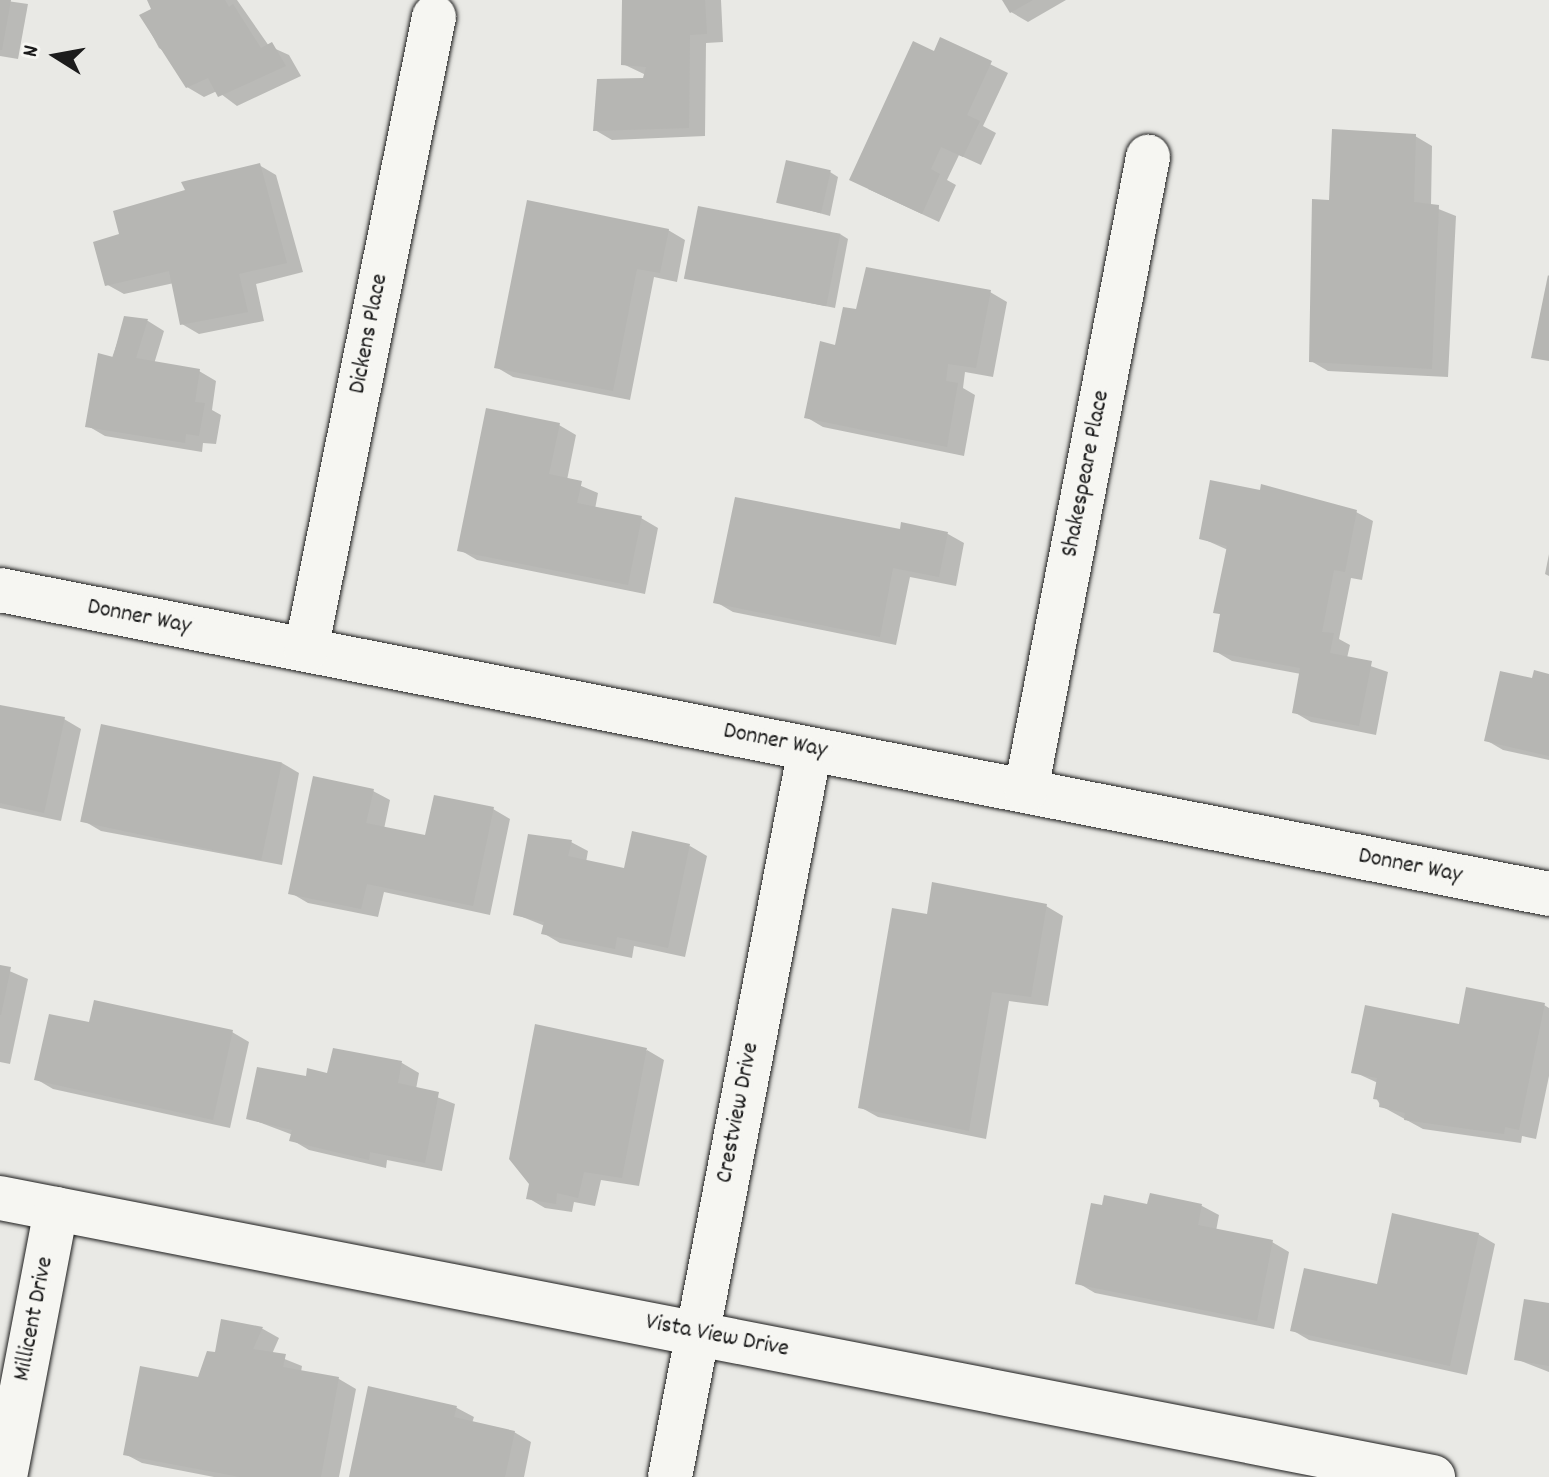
<!DOCTYPE html>
<html>
<head>
<meta charset="utf-8">
<style>
	body { margin:0 }
	#map { position:relative; width:1549px; height:1477px; overflow:hidden; background:#e9e9e5; font-family:Dekko,sans-serif }
	div>[style] { position:absolute }
	.shadow>* { inset:0; background:#0003 }
	.building>* { inset:0; background:#b6b6b3; transform-origin:0 0 }
	.roads { filter:drop-shadow(0 0 2px #1c1c1c) drop-shadow(0 0 2px #1c1c1c) }
	.street>* { height:44px; margin:-22px; padding:0 22px; transform-origin:22px; border-radius:22px; background:#f6f6f2 }
	span { translate:-50% -50%; white-space:nowrap; text-align:center; line-height:1.15; -webkit-text-stroke:7px #f6f6f2; paint-order:stroke }
	.street-label { font-size:24px; color:#1c1c1c }
	.north { position:absolute; left:16px; top:16px; width:80px; height:80px; -webkit-text-stroke:6px #f6f6f2; paint-order:stroke; rotate:281deg; font-size:22px; font-weight:700; line-height:32px; text-align:center; color:#1c1c1c }
	.north::after { content:''; display:block; margin:auto; width:28px; height:36px; background:#1c1c1c; clip-path:polygon(50% 0,100% 100%,50% 72%,0 100%) }
</style>
</head>
<body>
<div id="map">
	<div class="shadow">
		<div style="clip-path:polygon(0 0,28px 4px,18px 59px,0 56px)"></div>
		<div style="clip-path:polygon(149px 0,237px 0,269px 46px,289px 55px,301px 76px,237px 106px,217px 91px,204px 97px,187px 87px,170px 55px,159px 48px,142px 16px,154px 10px)"></div>
		<div style="clip-path:polygon(624px 0,721px 0,723px 42px,706px 43px,705px 136px,612px 140px,595px 130px,645px 80px,646px 75px,623px 64px)"></div>
		<div style="clip-path:polygon(1004px 0,1066px 0,1028px 22px,1011px 12px)"></div>
		<div style="clip-path:polygon(941px 40px,1008px 73px,983px 126px,996px 133px,981px 165px,959px 155px,947px 180px,956px 185px,939px 222px,868px 189px)"></div>
		<div style="clip-path:polygon(1415px 136px,1432px 146px,1431px 206px,1456px 216px,1448px 377px,1328px 371px,1311px 361px,1331px 202px)"></div>
		<div style="clip-path:polygon(259px 165px,276px 175px,303px 272px,256px 284px,264px 321px,199px 334px,182px 324px,174px 283px,124px 294px,106px 284px,121px 236px,187px 192px)"></div>
		<div style="clip-path:polygon(830px 172px,838px 177px,830px 216px,780px 202px)"></div>
		<div style="clip-path:polygon(668px 230px,685px 240px,677px 282px,654px 277px,630px 400px,513px 377px,496px 367px)"></div>
		<div style="clip-path:polygon(840px 234px,848px 239px,835px 308px,687px 278px)"></div>
		<div style="clip-path:polygon(990px 292px,1007px 302px,993px 377px,965px 372px,963px 388px,975px 395px,964px 456px,823px 427px,806px 417px,858px 311px)"></div>
		<div style="clip-path:polygon(126px 318px,148px 321px,164px 331px,154px 364px,199px 371px,216px 381px,212px 410px,221px 415px,216px 444px,203px 443px,202px 452px,105px 436px,88px 426px)"></div>
		<div style="clip-path:polygon(559px 425px,576px 435px,567px 480px,598px 493px,595px 509px,641px 518px,658px 528px,645px 594px,477px 560px,460px 550px)"></div>
		<div style="clip-path:polygon(1356px 512px,1373px 521px,1362px 580px,1351px 578px,1339px 639px,1350px 645px,1347px 658px,1388px 672px,1376px 735px,1311px 722px,1294px 712px,1301px 674px,1232px 661px,1215px 651px,1222px 615px,1216px 612px,1228px 550px,1201px 538px)"></div>
		<div style="clip-path:polygon(901px 532px,948px 534px,964px 543px,956px 586px,910px 577px,896px 645px,733px 612px,716px 602px)"></div>
		<div style="clip-path:polygon(1549px 554px,1549px 576px,1545px 574px)"></div>
		<div style="clip-path:polygon(1549px 676px,1549px 760px,1503px 750px,1486px 740px,1534px 681px)"></div>
		<div style="clip-path:polygon(0 707px,64px 719px,81px 729px,61px 821px,0 808px)"></div>
		<div style="clip-path:polygon(282px 763px,299px 773px,282px 865px,101px 831px,84px 821px)"></div>
		<div style="clip-path:polygon(373px 791px,390px 800px,384px 829px,427px 838px,493px 809px,510px 819px,490px 915px,384px 892px,378px 917px,308px 903px,291px 893px)"></div>
		<div style="clip-path:polygon(571px 842px,588px 851px,586px 862px,626px 871px,690px 846px,707px 856px,685px 957px,634px 946px,632px 958px,560px 943px,543px 933px,545px 926px,515px 914px)"></div>
		<div style="clip-path:polygon(1046px 906px,1063px 916px,1048px 1006px,1009px 1001px,986px 1139px,878px 1117px,860px 1107px,929px 916px)"></div>
		<div style="clip-path:polygon(0 967px,28px 979px,10px 1064px,0 1062px)"></div>
		<div style="clip-path:polygon(1544px 1005px,1549px 1008px,1549px 1076px,1536px 1139px,1522px 1136px,1521px 1143px,1423px 1129px,1381px 1106px,1376px 1098px,1378px 1083px,1354px 1072px,1461px 1027px)"></div>
		<div style="clip-path:polygon(91px 1025px,232px 1032px,249px 1042px,230px 1128px,53px 1089px,36px 1079px)"></div>
		<div style="clip-path:polygon(335px 1050px,402px 1063px,419px 1073px,416px 1089px,455px 1104px,442px 1171px,387px 1160px,386px 1168px,309px 1150px,292px 1140px,293px 1135px,248px 1118px,308px 1078px,329px 1075px)"></div>
		<div style="clip-path:polygon(647px 1050px,664px 1060px,639px 1186px,601px 1180px,595px 1206px,574px 1202px,572px 1212px,545px 1208px,528px 1198px)"></div>
		<div style="clip-path:polygon(1149px 1206px,1202px 1206px,1219px 1215px,1216px 1231px,1272px 1242px,1289px 1252px,1274px 1329px,1095px 1293px,1078px 1283px)"></div>
		<div style="clip-path:polygon(1478px 1234px,1495px 1244px,1467px 1375px,1309px 1340px,1292px 1330px)"></div>
		<div style="clip-path:polygon(1549px 1305px,1549px 1372px,1516px 1359px)"></div>
		<div style="clip-path:polygon(223px 1321px,263px 1329px,279px 1338px,272px 1354px,302px 1366px,301px 1372px,339px 1379px,356px 1389px,339px 1477px,214px 1477px,142px 1463px,125px 1454px,199px 1379px,217px 1355px)"></div>
		<div style="clip-path:polygon(369px 1389px,457px 1408px,474px 1417px,472px 1423px,514px 1432px,531px 1442px,524px 1477px,353px 1477px)"></div>
	</div>
	<div class="building">
		<div style="clip-path:polygon(0 0,11px 0,2px 50px,0 50px)"></div>
		<div style="clip-path:polygon(147px 0,225px 0,229px 7px,233px 4px,261px 48px,272px 42px,286px 66px,218px 97px,208px 78px,186px 88px,139px 15px,151px 9px)"></div>
		<div style="clip-path:polygon(622px 0,705px 0,707px 34px,690px 35px,689px 128px,593px 131px,597px 79px,643px 78px,646px 67px,621px 65px)"></div>
		<div style="clip-path:polygon(1002px 0,1033px 0,1010px 13px)"></div>
		<div style="clip-path:polygon(940px 37px,992px 61px,967px 115px,980px 121px,963px 157px,941px 147px,931px 169px,940px 174px,922px 214px,849px 180px,913px 41px,934px 51px)"></div>
		<div style="clip-path:polygon(1332px 129px,1416px 134px,1414px 202px,1439px 205px,1432px 369px,1309px 362px,1312px 199px,1329px 200px)"></div>
		<div style="left:786px;top:160px;width:46px;height:44px;rotate:13deg"></div>
		<div style="clip-path:polygon(260px 163px,287px 263px,239px 274px,248px 312px,180px 325px,169px 271px,105px 286px,93px 242px,119px 234px,113px 211px,185px 190px,181px 182px)"></div>
		<div style="clip-path:polygon(527px 200px,669px 229px,660px 273px,637px 269px,613px 391px,494px 368px)"></div>
		<div style="left:698px;top:206px;width:145px;height:74px;rotate:11deg"></div>
		<div style="clip-path:polygon(866px 267px,991px 290px,976px 368px,948px 364px,946px 381px,958px 383px,947px 447px,804px 418px,820px 341px,835px 345px,843px 307px,856px 309px)"></div>
		<div style="clip-path:polygon(1548px 275px,1549px 276px,1549px 361px,1531px 358px)"></div>
		<div style="clip-path:polygon(124px 316px,148px 319px,136px 358px,200px 369px,195px 402px,205px 403px,199px 436px,186px 434px,185px 443px,85px 427px,98px 353px,113px 357px)"></div>
		<div style="clip-path:polygon(486px 408px,560px 423px,549px 474px,582px 481px,577px 503px,642px 516px,628px 585px,457px 551px)"></div>
		<div style="clip-path:polygon(1210px 480px,1260px 490px,1261px 484px,1357px 510px,1345px 572px,1334px 570px,1322px 632px,1334px 633px,1330px 653px,1372px 661px,1359px 726px,1292px 713px,1300px 668px,1213px 652px,1220px 614px,1213px 613px,1227px 546px,1199px 539px)"></div>
		<div style="clip-path:polygon(735px 497px,900px 529px,901px 522px,948px 532px,939px 577px,893px 568px,880px 637px,713px 603px)"></div>
		<div style="clip-path:polygon(1534px 670px,1549px 674px,1549px 756px,1484px 741px,1500px 671px,1532px 678px)"></div>
		<div style="clip-path:polygon(0 705px,65px 717px,44px 813px,0 803px)"></div>
		<div style="left:101px;top:724px;width:185px;height:100px;rotate:12deg"></div>
		<div style="clip-path:polygon(313px 776px,374px 789px,366px 823px,425px 835px,434px 795px,494px 807px,473px 906px,367px 884px,361px 909px,288px 894px)"></div>
		<div style="clip-path:polygon(632px 831px,690px 844px,668px 948px,617px 937px,615px 949px,541px 934px,544px 922px,513px 915px,528px 834px,572px 840px,568px 856px,624px 868px)"></div>
		<div style="clip-path:polygon(932px 882px,1047px 904px,1031px 997px,992px 992px,969px 1131px,858px 1108px,892px 908px,927px 914px)"></div>
		<div style="clip-path:polygon(0 965px,11px 967px,1px 1015px,0 1015px)"></div>
		<div style="clip-path:polygon(1466px 987px,1545px 1003px,1519px 1130px,1505px 1127px,1504px 1134px,1404px 1120px,1405px 1113px,1379px 1107px,1380px 1100px,1373px 1099px,1377px 1078px,1351px 1073px,1365px 1005px,1459px 1024px)"></div>
		<div style="clip-path:polygon(94px 1000px,233px 1030px,213px 1120px,34px 1080px,49px 1014px,89px 1022px)"></div>
		<div style="clip-path:polygon(535px 1024px,647px 1048px,622px 1178px,584px 1172px,578px 1198px,557px 1193px,556px 1204px,526px 1199px,529px 1184px,509px 1159px)"></div>
		<div style="clip-path:polygon(333px 1048px,402px 1061px,398px 1083px,439px 1092px,425px 1163px,370px 1152px,369px 1160px,289px 1141px,292px 1130px,246px 1119px,257px 1067px,306px 1076px,307px 1068px,327px 1073px)"></div>
		<div style="clip-path:polygon(1150px 1193px,1202px 1204px,1198px 1225px,1273px 1240px,1257px 1321px,1075px 1284px,1091px 1203px,1102px 1205px,1104px 1195px,1147px 1204px)"></div>
		<div style="clip-path:polygon(1392px 1213px,1479px 1233px,1450px 1366px,1290px 1331px,1304px 1268px,1377px 1284px)"></div>
		<div style="clip-path:polygon(1524px 1299px,1549px 1303px,1549px 1366px,1514px 1360px)"></div>
		<div style="clip-path:polygon(221px 1319px,263px 1327px,253px 1349px,286px 1354px,283px 1367px,339px 1377px,321px 1477px,240px 1477px,123px 1455px,140px 1366px,198px 1377px,207px 1351px,215px 1352px)"></div>
		<div style="clip-path:polygon(368px 1386px,457px 1406px,454px 1417px,515px 1431px,505px 1477px,349px 1477px)"></div>
	</div>
	<div class="roads">
		<div class="street">
			<div style="left:0;top:590px;width:1579px;rotate:11.1deg"></div>
			<div style="left:306px;top:650px;width:646px;rotate:-78.57deg"></div>
			<div style="left:1026px;top:790px;width:645px;rotate:-79.09deg"></div>
			<div style="left:0;top:1198px;width:1460px;rotate:11.02deg"></div>
			<div style="left:5px;top:1477px;width:273px;rotate:-79.2deg"></div>
			<div style="left:670px;top:1477px;width:741px;rotate:-79.11deg"></div>
		</div>
	</div>
	<div class="street-label">
		<span style="left:370px;top:334px;rotate:-79deg">Dickens Place</span>
		<span style="left:1087px;top:474px;rotate:-79deg">Shakespeare Place</span>
		<span style="left:139px;top:618px;rotate:11deg">Donner Way</span>
		<span style="left:775px;top:742px;rotate:11deg">Donner Way</span>
		<span style="left:1410px;top:867px;rotate:11deg">Donner Way</span>
		<span style="left:739px;top:1113px;rotate:-79deg">Crestview Drive</span>
		<span style="left:35px;top:1319px;rotate:-79deg">Millicent Drive</span>
		<span style="left:717px;top:1337px;rotate:11deg">Vista View Drive</span>
	</div>
	<div class="north">N</div>
</div>
</body>
</html>
